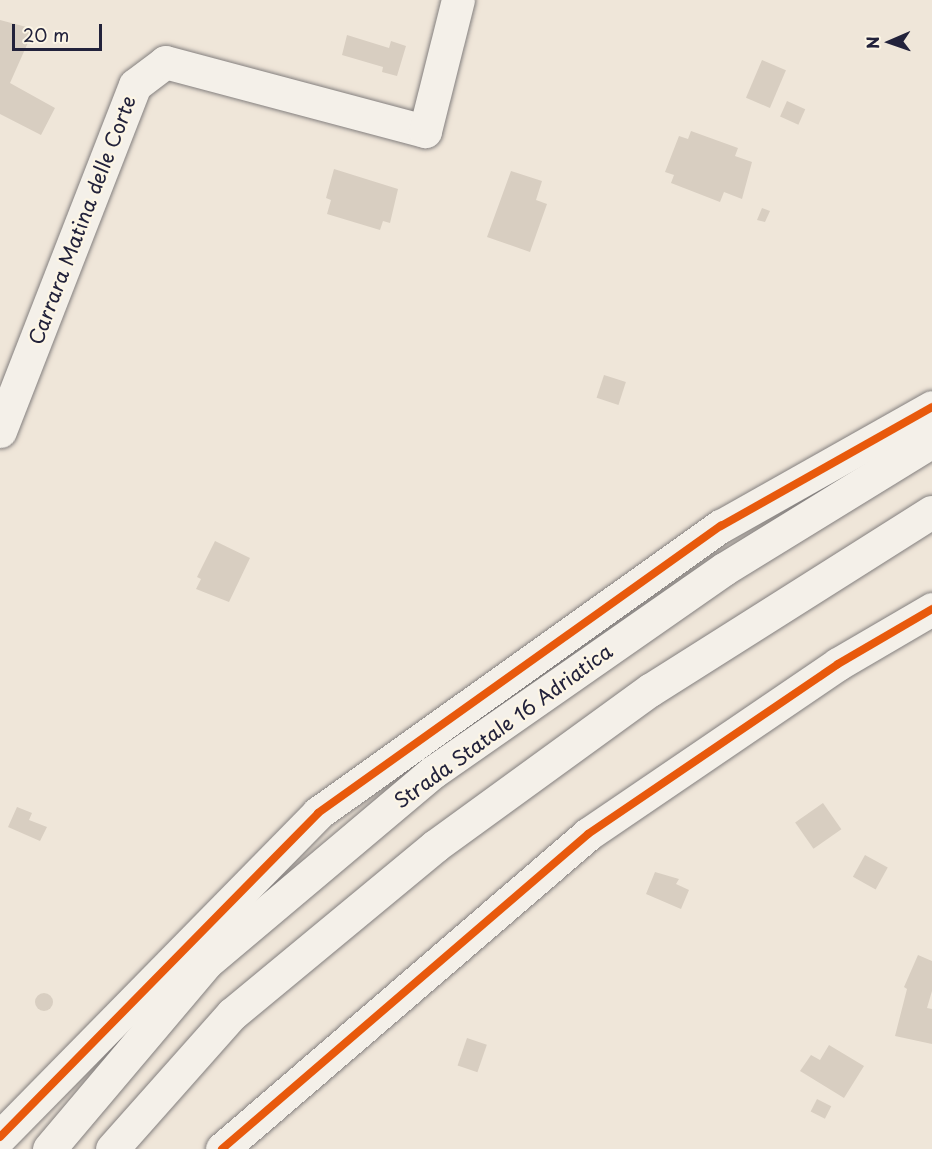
<!DOCTYPE html>
<html>
<head>
<meta charset="utf-8">
<style>
	body { margin:0 }
	#map { position:relative; width:932px; height:1149px; overflow:hidden; background:#efe6d9; font-family:"Playpen Sans",sans-serif }
	div>[style] { position:absolute }
	.building>* { inset:0; background:#d8cec1; transform-origin:0 0 }
	.round { border-radius:50% }
	.roads { filter:drop-shadow(0 0 2px #837f7e) drop-shadow(0 0 2px #837f7e) }
	.minor>* { height:33px; margin:-16.5px; padding:0 16.5px; transform-origin:16.5px; border-radius:16.5px; background:#f4f0e9 }
	.highway>* { height:33px; margin:-16.5px; padding:0 16.5px; transform-origin:16.5px; border-radius:16.5px; background:#f4f0e9 }
	.cycleway>* { height:8px; margin:-4px; padding:0 4px; transform-origin:4px; border-radius:4px; background:#e8590c }
	span { translate:-50% -50%; white-space:nowrap; text-align:center; line-height:1.15; -webkit-text-stroke:4.5px #fcf5e5; paint-order:stroke }
	.street-label { font-size:20px; color:#22223b }
	.north { position:absolute; left:860px; top:12px; width:60px; height:60px; -webkit-text-stroke:4px #fcf5e5; paint-order:stroke; rotate:268deg; font-size:16px; font-weight:700; line-height:24px; text-align:center; color:#22223b }
	.north::after { content:''; display:block; margin:auto; width:21px; height:27px; background:#22223b; clip-path:polygon(50% 0,100% 100%,50% 72%,0 100%) }
	.scale { position:absolute; left:12px; top:24px; width:90px; height:27px; box-sizing:border-box; border:3px solid #22223b; border-top:0; padding-left:8px; font-size:18px; line-height:21px; white-space:nowrap; color:#22223b; -webkit-text-stroke:4px #fcf5e5; paint-order:stroke }
</style>
</head>
<body>
<div id="map">
	<div class="building">
		<div style="clip-path:polygon(0 20px,34px 29px,10px 83px,55px 108px,41px 135px,0 114px)"></div>
		<div style="clip-path:polygon(347px 35px,389px 48px,391px 41px,406px 46px,397px 76px,382px 72px,383px 67px,342px 55px)"></div>
		<div style="left:762px;top:60px;width:26px;height:41px;rotate:23deg"></div>
		<div style="left:787px;top:101px;width:20px;height:17px;rotate:24deg"></div>
		<div style="clip-path:polygon(691px 131px,738px 148px,735px 156px,752px 162px,742px 199px,724px 192px,720px 202px,671px 183px,674px 175px,665px 172px,679px 136px,688px 139px)"></div>
		<div style="clip-path:polygon(334px 169px,398px 189px,390px 223px,383px 221px,380px 230px,327px 214px,331px 200px,326px 198px)"></div>
		<div style="clip-path:polygon(511px 171px,542px 181px,536px 200px,547px 204px,530px 252px,487px 237px)"></div>
		<div style="clip-path:polygon(762px 208px,770px 211px,765px 222px,757px 220px)"></div>
		<div style="left:604px;top:375px;width:23px;height:24px;rotate:18deg"></div>
		<div style="clip-path:polygon(215px 541px,250px 558px,229px 602px,196px 589px,201px 579px,197px 577px)"></div>
		<div style="left:823px;top:803px;width:32px;height:34px;rotate:55deg"></div>
		<div style="clip-path:polygon(17px 807px,32px 813px,29px 820px,47px 827px,40px 841px,8px 827px)"></div>
		<div style="left:865px;top:855px;width:26px;height:25px;rotate:29deg"></div>
		<div style="clip-path:polygon(655px 872px,679px 879px,676px 884px,689px 890px,681px 909px,646px 894px)"></div>
		<div style="clip-path:polygon(918px 955px,932px 961px,932px 991px,927px 1008px,932px 1009px,932px 1044px,895px 1036px,907px 989px,904px 987px)"></div>
		<div class="round" style="left:35px;top:993px;width:18px;height:18px"></div>
		<div style="left:467px;top:1038px;width:21px;height:29px;rotate:19deg"></div>
		<div style="clip-path:polygon(829px 1045px,864px 1066px,844px 1098px,800px 1071px,811px 1055px,820px 1060px)"></div>
		<div style="left:817px;top:1099px;width:16px;height:14px;rotate:27deg"></div>
	</div>
	<div class="roads">
		<div class="minor">
			<div style="left:0;top:431px;width:371px;rotate:-68.7deg"></div>
			<div style="left:135px;top:85px;width:38px;rotate:-37deg"></div>
			<div style="left:165px;top:62px;width:269px;rotate:14.9deg"></div>
			<div style="left:425px;top:131px;width:135px;rotate:-75.9deg"></div>
			<div style="left:0;top:1137px;width:454px;rotate:-45.5deg"></div>
			<div style="left:318px;top:813px;width:495px;rotate:-35.5deg"></div>
			<div style="left:721px;top:526px;width:242px;rotate:-29.4deg"></div>
			<div style="left:222px;top:1149px;width:483px;rotate:-40.7deg"></div>
			<div style="left:588px;top:834px;width:302px;rotate:-34.2deg"></div>
			<div style="left:838px;top:664px;width:109px;rotate:-30.3deg"></div>
		</div>
		<div class="highway">
			<div style="left:49px;top:1149px;width:243px;rotate:-49.8deg"></div>
			<div style="left:206px;top:963px;width:297px;rotate:-40.1deg"></div>
			<div style="left:433px;top:772px;width:355px;rotate:-34.9deg"></div>
			<div style="left:724px;top:569px;width:244px;rotate:-31.6deg"></div>
			<div style="left:112px;top:1149px;width:181px;rotate:-48.4deg"></div>
			<div style="left:232px;top:1014px;width:264px;rotate:-39.6deg"></div>
			<div style="left:435px;top:846px;width:266px;rotate:-36deg"></div>
			<div style="left:650px;top:690px;width:333px;rotate:-32.3deg"></div>
		</div>
	</div>
	<div class="cycleway">
		<div style="left:0;top:1137px;width:454px;rotate:-45.5deg"></div>
		<div style="left:318px;top:813px;width:495px;rotate:-35.5deg"></div>
		<div style="left:721px;top:526px;width:242px;rotate:-29.4deg"></div>
		<div style="left:222px;top:1149px;width:483px;rotate:-40.7deg"></div>
		<div style="left:588px;top:834px;width:302px;rotate:-34.2deg"></div>
		<div style="left:838px;top:664px;width:109px;rotate:-30.3deg"></div>
	</div>
	<div class="street-label">
		<span style="left:82px;top:220px;rotate:-69deg">Carrara Matina delle Corte</span>
		<span style="left:503px;top:726px;rotate:-36deg">Strada Statale 16 Adriatica</span>
	</div>
	<div class="north">N</div>
	<div class="scale">20 m</div>
</div>
</body>
</html>
